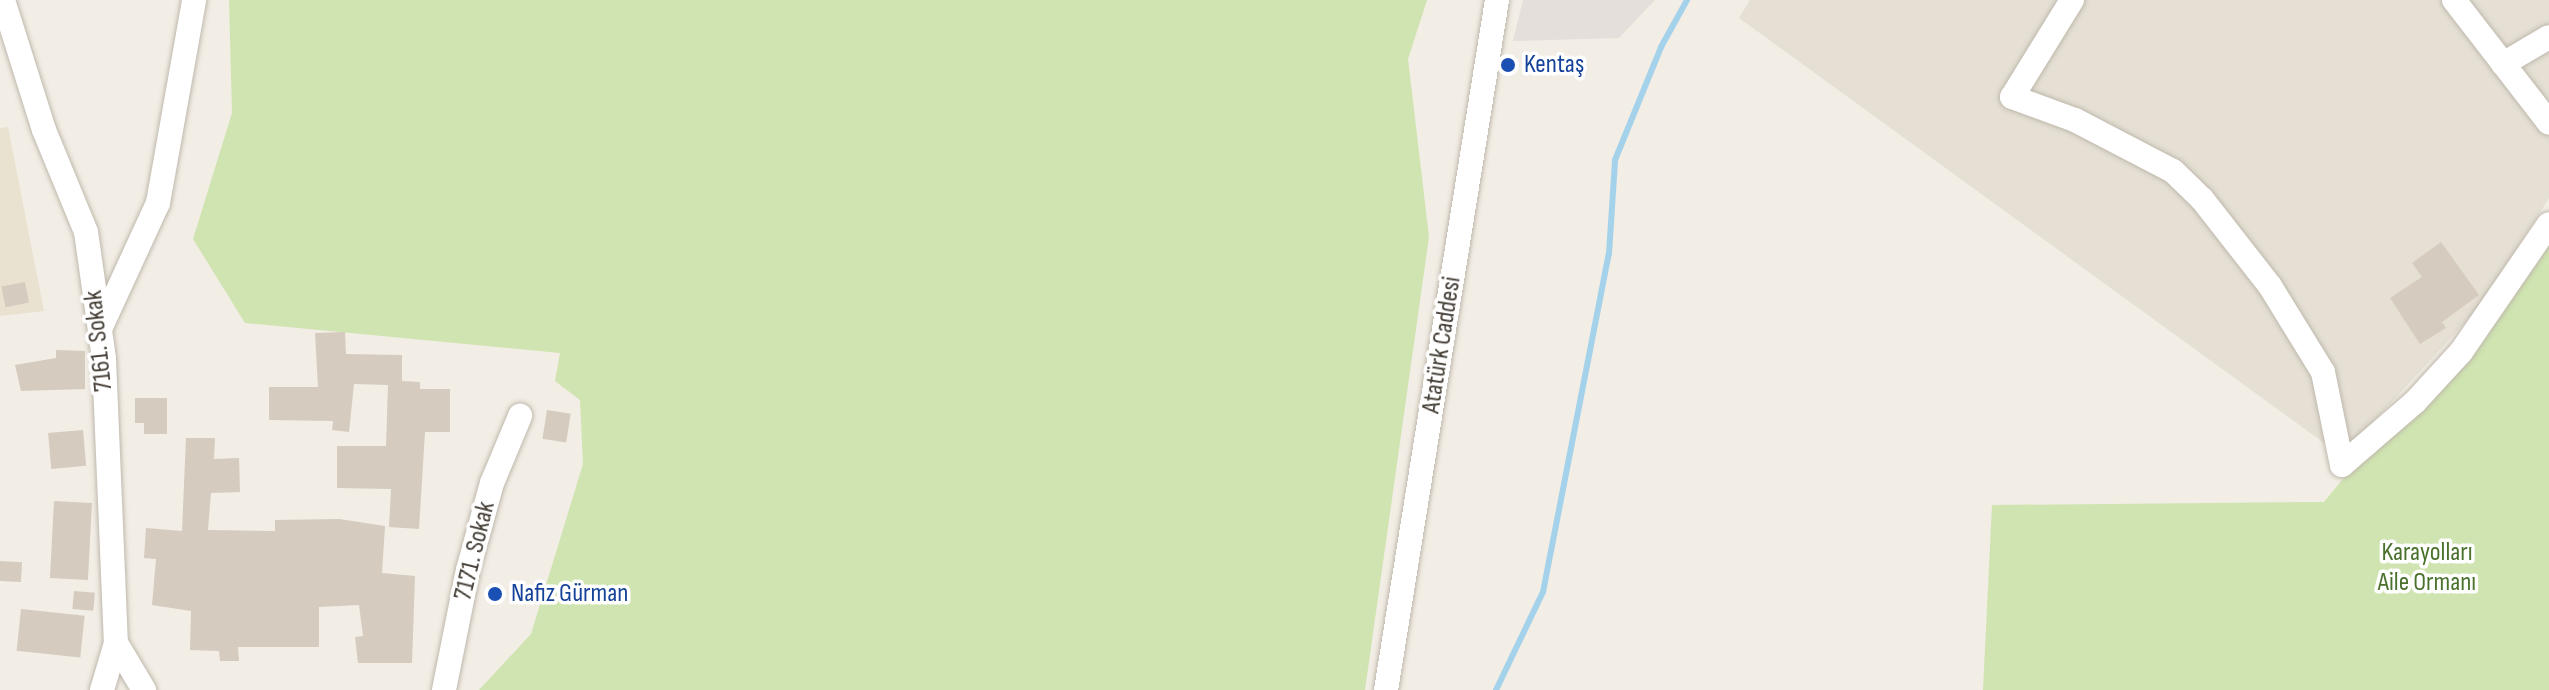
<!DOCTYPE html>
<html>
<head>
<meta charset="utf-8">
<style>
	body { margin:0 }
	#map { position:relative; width:2549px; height:690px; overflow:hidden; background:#f2ede5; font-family:"Sofia Sans Condensed",sans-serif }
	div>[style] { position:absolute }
	.residential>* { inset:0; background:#e5dfd4 }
	.industrial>* { inset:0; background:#e4dfda }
	.education>* { inset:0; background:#eae2d0 }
	.green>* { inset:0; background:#cfe4b0 }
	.stream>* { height:6px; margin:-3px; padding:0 3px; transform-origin:3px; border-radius:3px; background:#a5d2eb }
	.building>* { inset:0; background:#d5cbbf; transform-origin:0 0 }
	.roads { filter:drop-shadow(0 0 2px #bfb8ac) drop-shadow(0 0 2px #bfb8ac) }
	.minor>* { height:24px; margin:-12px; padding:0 12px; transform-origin:12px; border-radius:12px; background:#fff }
	.dots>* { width:22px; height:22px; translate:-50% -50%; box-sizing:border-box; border:4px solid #fff; border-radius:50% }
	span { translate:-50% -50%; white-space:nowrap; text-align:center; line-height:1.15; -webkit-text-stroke:7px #fff; paint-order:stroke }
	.transit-label { font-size:26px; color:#164399 }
	.left { translate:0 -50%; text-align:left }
	.street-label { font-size:26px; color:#443d35 }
	.park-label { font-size:26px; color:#4a722c }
</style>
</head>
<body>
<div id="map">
	<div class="residential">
		<div style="clip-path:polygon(1750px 0,2549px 0,2549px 198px,2481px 305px,2342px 456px,1739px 18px)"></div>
	</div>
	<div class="industrial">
		<div style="clip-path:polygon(1523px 0,1655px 0,1619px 38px,1513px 41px)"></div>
	</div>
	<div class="education">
		<div style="clip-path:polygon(8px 127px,44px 311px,0 316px,0 128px)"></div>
	</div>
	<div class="green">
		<div style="clip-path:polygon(229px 0,1427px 0,1408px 59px,1429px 237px,1365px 690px,479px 690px,531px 634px,583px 464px,580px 400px,555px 381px,560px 353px,245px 323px,193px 239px,232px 113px)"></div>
		<div style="clip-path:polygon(2549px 229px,2549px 690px,1983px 690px,1992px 505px,2324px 502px)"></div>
	</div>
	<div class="stream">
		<div style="left:1496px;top:690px;width:109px;rotate:-64.4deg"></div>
		<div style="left:1543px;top:592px;width:344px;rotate:-79deg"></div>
		<div style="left:1609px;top:254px;width:94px;rotate:-86.3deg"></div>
		<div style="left:1615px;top:160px;width:122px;rotate:-67.8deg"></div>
		<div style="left:1661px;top:47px;width:54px;rotate:-61deg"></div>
	</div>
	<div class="building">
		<div style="clip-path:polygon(2441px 242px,2479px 295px,2442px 322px,2446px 328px,2420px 344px,2390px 298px,2422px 277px,2412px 263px)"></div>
		<div style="left:25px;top:282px;width:21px;height:24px;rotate:79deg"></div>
		<div style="clip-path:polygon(345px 332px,346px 354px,402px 355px,402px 381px,420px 382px,420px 389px,450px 389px,450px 432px,425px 432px,419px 529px,389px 527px,391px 489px,337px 488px,337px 446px,386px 446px,388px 385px,354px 384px,349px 432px,332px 430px,333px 421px,269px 420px,269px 387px,318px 387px,315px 333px)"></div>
		<div style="clip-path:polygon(56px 350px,85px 351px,85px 389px,21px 391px,15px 365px,56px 358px)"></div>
		<div style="clip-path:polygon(135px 398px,167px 398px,167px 434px,144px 434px,144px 423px,135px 423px)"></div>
		<div style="left:547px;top:410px;width:24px;height:29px;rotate:9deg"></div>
		<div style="left:83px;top:430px;width:36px;height:35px;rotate:85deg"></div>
		<div style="clip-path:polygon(186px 438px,215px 438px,214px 459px,239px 458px,240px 492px,211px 493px,208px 530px,275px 531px,275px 520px,339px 519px,385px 526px,382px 573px,415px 576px,412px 663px,358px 663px,355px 637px,363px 636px,359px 605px,319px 607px,319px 647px,238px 647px,239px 661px,220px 661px,219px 651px,190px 650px,191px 611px,152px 605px,156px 559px,144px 558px,146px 528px,182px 531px)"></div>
		<div style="left:54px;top:501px;width:38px;height:77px;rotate:3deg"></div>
		<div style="left:0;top:561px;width:22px;height:20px;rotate:3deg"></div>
		<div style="left:74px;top:591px;width:21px;height:18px;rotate:5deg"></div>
		<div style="left:21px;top:609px;width:64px;height:42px;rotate:6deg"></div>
	</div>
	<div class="roads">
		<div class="minor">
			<div style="left:3px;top:0;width:136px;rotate:72.5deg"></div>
			<div style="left:44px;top:130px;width:110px;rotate:67.6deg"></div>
			<div style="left:86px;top:232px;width:128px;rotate:81.9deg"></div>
			<div style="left:104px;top:359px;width:284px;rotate:87.6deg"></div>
			<div style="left:116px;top:643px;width:55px;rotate:59.2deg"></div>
			<div style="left:2072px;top:0;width:114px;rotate:121.7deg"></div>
			<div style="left:2012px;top:97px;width:67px;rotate:20.1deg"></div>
			<div style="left:2075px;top:120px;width:110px;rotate:27.5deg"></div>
			<div style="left:2173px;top:171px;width:40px;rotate:44deg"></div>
			<div style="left:2202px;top:199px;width:110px;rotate:52deg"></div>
			<div style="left:2270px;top:286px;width:101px;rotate:58.4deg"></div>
			<div style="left:2323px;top:372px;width:95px;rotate:78.5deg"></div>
			<div style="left:2342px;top:465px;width:96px;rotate:-40.8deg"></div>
			<div style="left:2415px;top:402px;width:68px;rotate:-47.4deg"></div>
			<div style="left:2461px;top:352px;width:155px;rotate:-55.5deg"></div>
			<div style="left:2454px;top:0;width:155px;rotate:52.3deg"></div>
			<div style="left:2503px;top:64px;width:53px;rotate:-30.4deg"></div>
			<div style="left:100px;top:329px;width:139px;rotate:-65.3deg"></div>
			<div style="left:158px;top:203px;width:206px;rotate:-79.9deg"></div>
			<div style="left:102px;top:690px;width:49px;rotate:-73.4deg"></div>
			<div style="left:444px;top:690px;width:122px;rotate:-78.7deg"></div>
			<div style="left:468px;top:570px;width:90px;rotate:-74.6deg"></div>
			<div style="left:492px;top:483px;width:73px;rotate:-67.3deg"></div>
			<div style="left:1386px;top:690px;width:699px;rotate:-80.86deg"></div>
		</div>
	</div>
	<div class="dots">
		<div style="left:1508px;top:65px;background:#1a4fb4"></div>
		<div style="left:495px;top:594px;background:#1a4fb4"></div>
	</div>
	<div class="transit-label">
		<span class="left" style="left:1524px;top:65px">Kentaş</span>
		<span class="left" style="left:511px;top:594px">Nafiz Gürman</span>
	</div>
	<div class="street-label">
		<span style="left:99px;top:341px;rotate:-96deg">7161. Sokak</span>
		<span style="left:1442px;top:345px;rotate:-81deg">Atatürk Caddesi</span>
		<span style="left:475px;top:551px;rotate:-76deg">7171. Sokak</span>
	</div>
	<div class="park-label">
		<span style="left:2427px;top:568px">Karayolları<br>Aile Ormanı</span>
	</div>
</div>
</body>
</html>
